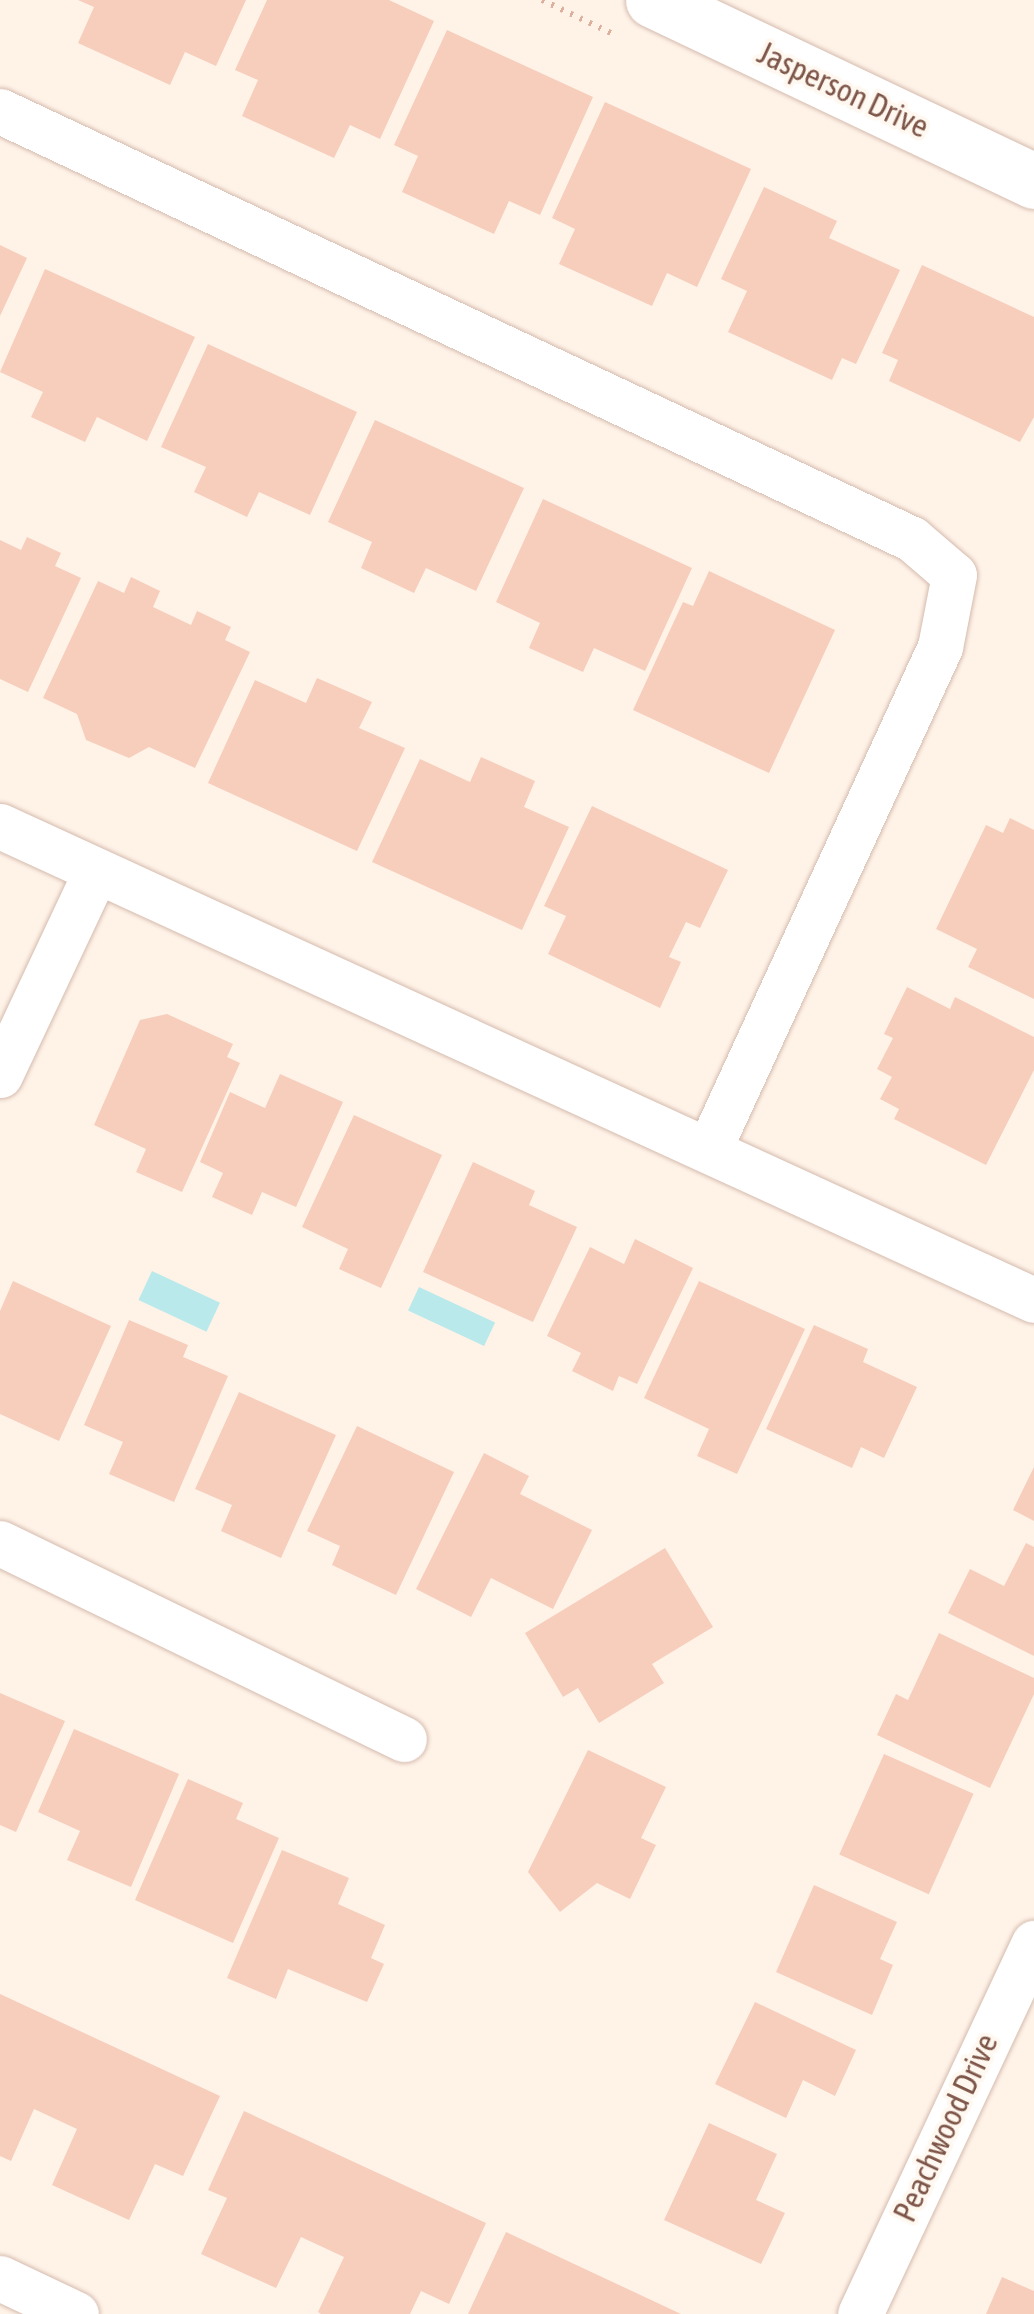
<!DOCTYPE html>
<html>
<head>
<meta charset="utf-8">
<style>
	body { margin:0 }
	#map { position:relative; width:1034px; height:2314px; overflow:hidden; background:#fff3e8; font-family:"Asap Condensed",sans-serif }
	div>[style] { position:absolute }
	.water>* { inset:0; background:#b9e9eb; transform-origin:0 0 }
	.building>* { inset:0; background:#f7cdbc; transform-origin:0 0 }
	.path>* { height:6px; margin-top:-3px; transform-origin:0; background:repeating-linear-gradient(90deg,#ddb09e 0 2.5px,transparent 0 10.5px) }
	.roads { filter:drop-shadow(0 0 2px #d5bbae) drop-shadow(0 0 2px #d5bbae) }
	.minor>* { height:45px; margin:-22.5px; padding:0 22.5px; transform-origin:22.5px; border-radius:22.5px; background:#fff }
	.tertiary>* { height:55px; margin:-27.5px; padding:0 27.5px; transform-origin:27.5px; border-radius:27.5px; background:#fff }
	span { translate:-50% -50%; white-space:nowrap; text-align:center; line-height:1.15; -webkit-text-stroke:8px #fff8f0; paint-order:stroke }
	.street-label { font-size:32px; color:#7d5548 }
</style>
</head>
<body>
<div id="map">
	<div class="water">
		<div style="left:152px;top:1271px;width:75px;height:32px;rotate:25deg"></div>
		<div style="left:419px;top:1287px;width:84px;height:26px;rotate:25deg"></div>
	</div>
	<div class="building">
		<div style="clip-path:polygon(78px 0,246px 0,216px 66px,185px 52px,170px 85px,78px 43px,94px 7px)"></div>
		<div style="clip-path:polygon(267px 0,389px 0,434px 21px,380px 139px,350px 125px,334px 158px,242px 116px,258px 80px,235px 70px)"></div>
		<div style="clip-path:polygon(447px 30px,593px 97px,540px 215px,509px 201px,494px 234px,402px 192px,418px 156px,394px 145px)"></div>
		<div style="clip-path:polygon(605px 102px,751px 169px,697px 287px,667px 273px,652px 306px,559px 264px,575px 229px,552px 218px)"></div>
		<div style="clip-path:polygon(764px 187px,837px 221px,829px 238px,900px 270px,856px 364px,842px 358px,832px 380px,728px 332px,747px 291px,721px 279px)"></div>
		<div style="clip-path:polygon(0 245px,27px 258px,0 316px)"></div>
		<div style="clip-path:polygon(922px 265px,1034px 317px,1034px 417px,1020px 442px,889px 381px,898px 360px,882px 353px)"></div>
		<div style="clip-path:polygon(45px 269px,195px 337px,147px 441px,97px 417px,85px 442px,31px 417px,43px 392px,0 372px)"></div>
		<div style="clip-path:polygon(208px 344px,357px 412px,310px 515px,259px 492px,247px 517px,194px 492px,206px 467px,161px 447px)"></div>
		<div style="clip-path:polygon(375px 420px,524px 488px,476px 591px,426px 568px,414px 593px,361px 568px,372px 542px,328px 522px)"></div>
		<div style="clip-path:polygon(543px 499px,692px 568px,645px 671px,594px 648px,583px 672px,529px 648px,540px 623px,496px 602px)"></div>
		<div style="clip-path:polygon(27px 537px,61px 553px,55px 566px,81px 578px,28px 692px,0 679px,0 540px,21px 550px)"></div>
		<div style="clip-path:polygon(709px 571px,835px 630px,769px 773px,633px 710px,683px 602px,693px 606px)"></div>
		<div style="clip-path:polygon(131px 577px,160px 591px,153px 607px,191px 625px,197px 611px,231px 627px,225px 640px,250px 652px,195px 768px,149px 747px,129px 758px,86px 740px,77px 714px,43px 698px,98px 581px,124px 593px)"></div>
		<div style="clip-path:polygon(317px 678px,372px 702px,359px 728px,405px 748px,357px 851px,208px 783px,255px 680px,306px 703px)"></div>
		<div style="clip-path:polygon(481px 757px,535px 781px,524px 807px,569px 827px,522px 930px,372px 862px,420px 759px,470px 782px)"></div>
		<div style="clip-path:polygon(592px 806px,728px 870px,700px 928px,686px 922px,669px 957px,681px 962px,660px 1008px,548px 954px,566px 916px,544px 906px)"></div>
		<div style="clip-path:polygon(1010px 818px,1034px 830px,1034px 999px,968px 967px,977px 949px,936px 929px,986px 825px,1003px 833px)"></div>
		<div style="clip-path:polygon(907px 987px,950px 1009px,955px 997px,1034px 1037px,1034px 1070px,986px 1165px,894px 1119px,899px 1109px,880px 1099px,892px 1077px,877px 1069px,893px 1038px,884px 1034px)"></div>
		<div style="clip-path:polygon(167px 1014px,233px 1044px,227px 1057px,240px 1063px,182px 1192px,136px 1172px,146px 1149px,94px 1125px,140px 1020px)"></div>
		<div style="clip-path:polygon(280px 1074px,343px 1102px,296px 1207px,262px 1192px,252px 1215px,212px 1197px,223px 1173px,200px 1162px,230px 1092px,265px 1108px)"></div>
		<div style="clip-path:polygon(354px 1115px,442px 1155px,381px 1288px,339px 1269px,348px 1249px,302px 1227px)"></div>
		<div style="clip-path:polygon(473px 1162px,535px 1191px,529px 1205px,577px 1227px,533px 1322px,423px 1272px)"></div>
		<div style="clip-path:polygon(635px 1239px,693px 1268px,637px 1384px,619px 1376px,613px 1391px,572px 1371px,581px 1353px,547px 1336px,590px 1247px,624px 1264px)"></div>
		<div style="clip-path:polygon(13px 1281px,111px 1326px,59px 1441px,0 1414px,0 1311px)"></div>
		<div style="clip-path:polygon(699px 1281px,805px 1329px,737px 1474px,697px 1456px,709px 1429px,644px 1398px)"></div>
		<div style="clip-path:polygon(129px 1320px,188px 1345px,183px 1357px,228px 1376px,174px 1502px,109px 1474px,123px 1442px,84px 1425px)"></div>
		<div style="clip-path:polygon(814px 1325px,868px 1349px,863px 1362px,917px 1387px,884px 1458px,861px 1447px,852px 1468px,766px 1429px)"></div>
		<div style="clip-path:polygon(239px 1392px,336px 1435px,281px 1558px,221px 1531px,232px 1505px,195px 1489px)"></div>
		<div style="clip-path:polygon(357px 1426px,454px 1472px,396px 1595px,332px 1565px,340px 1546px,307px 1531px)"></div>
		<div style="clip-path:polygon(484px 1453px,529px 1476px,520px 1494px,592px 1530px,553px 1609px,491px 1578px,471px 1617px,416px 1589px)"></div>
		<div style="clip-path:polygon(1034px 1467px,1034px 1521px,1013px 1510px)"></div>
		<div style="clip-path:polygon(1026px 1543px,1034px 1547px,1034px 1656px,948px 1613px,970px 1569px,1004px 1586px)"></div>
		<div style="clip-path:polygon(665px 1548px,713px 1627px,652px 1664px,664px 1683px,599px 1723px,578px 1688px,563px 1697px,525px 1633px)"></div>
		<div style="clip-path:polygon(939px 1633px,1034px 1678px,1034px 1694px,990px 1788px,877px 1735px,896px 1694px,908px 1700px)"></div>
		<div style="clip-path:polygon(0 1693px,65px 1721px,16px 1832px,0 1825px)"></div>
		<div style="clip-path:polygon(74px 1729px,179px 1774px,131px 1887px,67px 1860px,80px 1831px,38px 1812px)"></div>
		<div style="clip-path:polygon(588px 1750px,666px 1787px,641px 1838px,656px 1845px,630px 1899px,597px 1883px,560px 1912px,528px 1872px)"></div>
		<div style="left:884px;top:1754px;width:98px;height:110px;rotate:24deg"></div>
		<div style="clip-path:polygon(188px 1779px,243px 1803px,236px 1819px,279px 1838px,233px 1943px,135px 1900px)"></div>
		<div style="clip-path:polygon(282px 1850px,349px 1878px,338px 1904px,385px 1925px,371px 1958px,384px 1964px,367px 2002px,288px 1969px,276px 1999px,227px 1978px)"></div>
		<div style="clip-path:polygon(814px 1885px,897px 1922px,880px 1959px,893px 1965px,872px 2015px,776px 1972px)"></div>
		<div style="clip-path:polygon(0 1994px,220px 2096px,183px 2176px,155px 2164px,129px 2220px,52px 2185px,77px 2129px,34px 2109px,11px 2161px,0 2156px)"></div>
		<div style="clip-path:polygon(755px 2002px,856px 2050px,835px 2096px,803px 2080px,786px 2118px,715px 2084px)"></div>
		<div style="clip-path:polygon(244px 2111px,486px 2223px,449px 2304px,421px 2291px,410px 2314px,321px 2314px,318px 2312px,344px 2257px,301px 2237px,276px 2288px,201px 2254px,227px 2198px,208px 2190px)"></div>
		<div style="clip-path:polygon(709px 2123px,777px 2154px,756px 2200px,785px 2213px,761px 2264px,664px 2220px)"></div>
		<div style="clip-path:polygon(506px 2232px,681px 2314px,468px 2314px)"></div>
		<div style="clip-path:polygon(1002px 2277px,1034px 2291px,1034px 2314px,986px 2314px)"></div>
	</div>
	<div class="path">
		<div style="left:542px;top:0;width:83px;rotate:25.6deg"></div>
	</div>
	<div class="roads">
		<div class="minor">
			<div style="left:0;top:111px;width:1007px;rotate:25.14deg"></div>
			<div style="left:912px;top:539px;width:55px;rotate:40.6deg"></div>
			<div style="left:954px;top:575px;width:73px;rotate:101deg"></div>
			<div style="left:940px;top:647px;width:553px;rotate:114.71deg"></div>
			<div style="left:0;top:826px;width:1137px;rotate:24.63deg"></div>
			<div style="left:0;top:1075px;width:225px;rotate:-64.8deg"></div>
			<div style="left:0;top:1543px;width:449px;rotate:25.9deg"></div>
			<div style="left:0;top:2278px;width:84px;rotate:25.3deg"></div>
			<div style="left:860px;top:2314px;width:410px;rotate:-64.9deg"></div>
		</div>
		<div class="tertiary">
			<div style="left:653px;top:0;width:422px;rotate:25.4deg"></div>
		</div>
	</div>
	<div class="street-label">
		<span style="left:843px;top:90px;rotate:25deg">Jasperson Drive</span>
		<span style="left:946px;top:2128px;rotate:-65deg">Peachwood Drive</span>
	</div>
</div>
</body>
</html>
